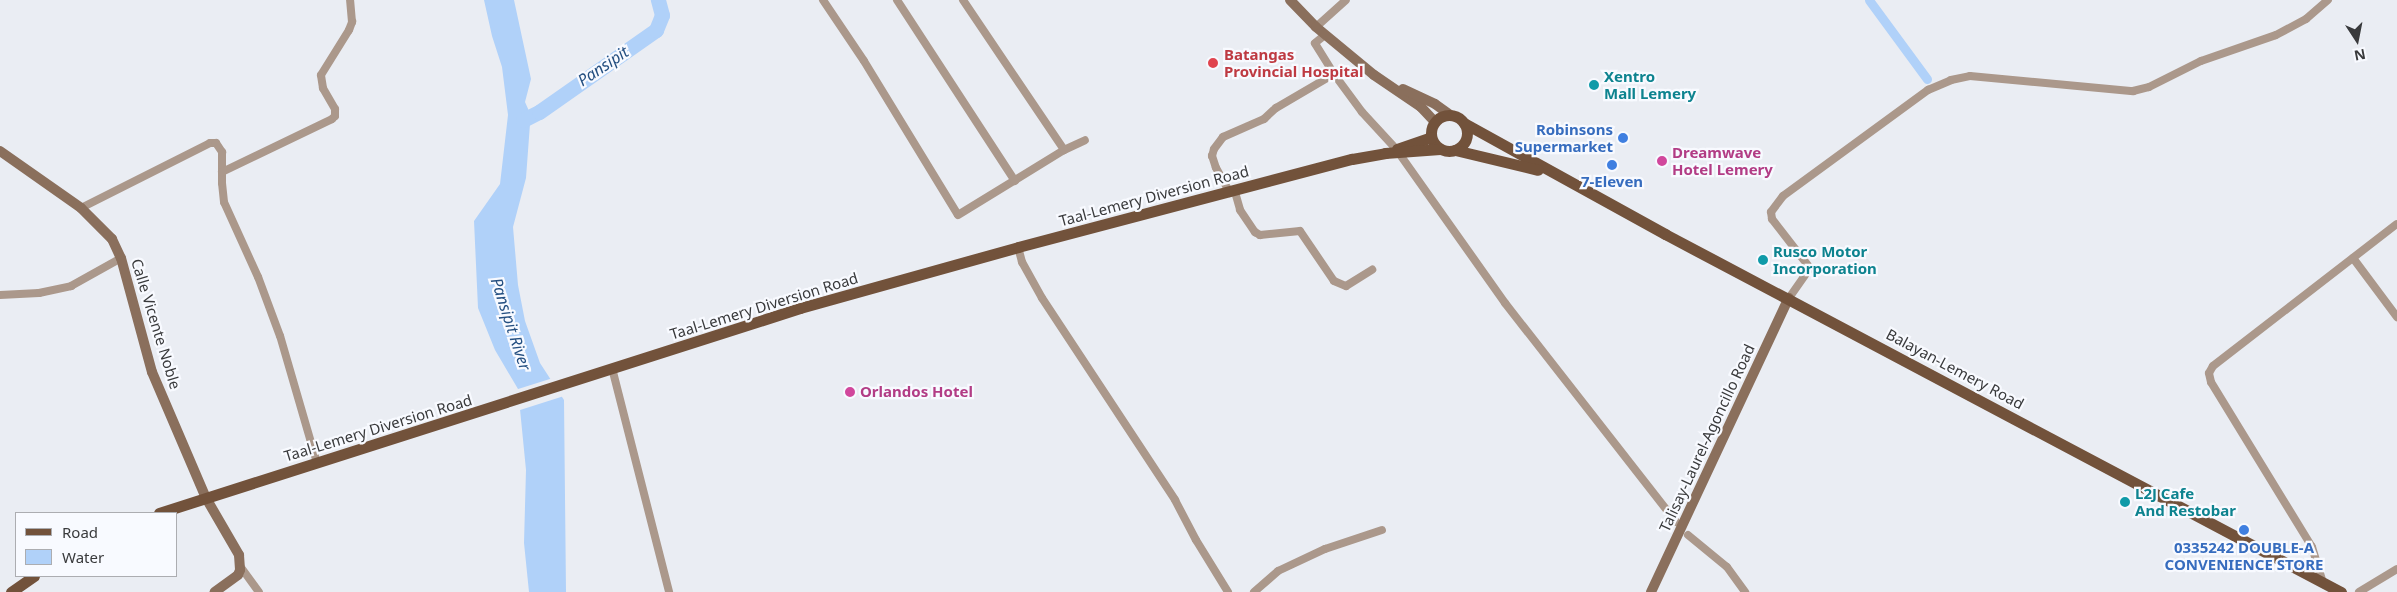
<!DOCTYPE html>
<html>
<head>
<meta charset="utf-8">
<style>
	body { margin:0 }
	#map { position:relative; width:2397px; height:592px; overflow:hidden; background:#eaedf3; font-family:"Noto Sans",sans-serif }
	div>[style] { position:absolute }
	.water>* { inset:0; background:#b0d1f9 }
	.pier>* { inset:0; background:#eaedf3 }
	.canal>* { height:9px; margin:-4.5px; padding:0 4.5px; transform-origin:4.5px; border-radius:4.5px; background:#b0d1f9 }
	.river>* { height:15px; margin:-7.5px; padding:0 7.5px; transform-origin:7.5px; border-radius:7.5px; background:#b0d1f9 }
	.street>* { height:8px; margin:-4px; padding:0 4px; transform-origin:4px; border-radius:4px; background:#ab988b }
	.secondary>* { height:10px; margin:-5px; padding:0 5px; transform-origin:5px; border-radius:5px; background:#8a6f5c }
	.primary>* { height:11px; margin:-5.5px; padding:0 5.5px; transform-origin:5.5px; border-radius:5.5px; background:#72523b }
	.primary>.ring { margin:-5.5px; padding:0; box-sizing:content-box; background:none; border:11px solid #72523b; border-radius:50% }
	.dots>* { width:14px; height:14px; translate:-50% -50%; box-sizing:border-box; border:2px solid #f8faff; border-radius:50% }
	span { translate:-50% -50%; white-space:nowrap; text-align:center; line-height:1.15; -webkit-text-stroke:4.5px #f8faff; paint-order:stroke }
	.health-label { font-size:15px; color:#be3a42; font-weight:700 }
	.left { translate:0 -50%; text-align:left }
	.culture-label { font-size:15px; color:#0d838f; font-weight:700 }
	.shop-label { font-size:15px; color:#366cbe; font-weight:700 }
	.right { translate:-100% -50%; text-align:right }
	.hotel-label { font-size:15px; color:#b23c85; font-weight:700 }
	.street-label { font-size:15px; color:#393a3c }
	.water-label { font-size:16px; color:#244f81; font-style:italic }
	.legend { position:absolute; left:15px; top:512px; width:162px; height:65px; box-sizing:border-box; background:#f8faff; border:1px solid #acadb1; margin:0; padding:6px 9px; list-style:none; font-size:15px; color:#393a3c }
	.legend li { display:flex; align-items:center; gap:10px; height:25px }
	.legend b { width:25px; border:1px solid #acadb1 }
	.north { position:absolute; left:2332px; top:15px; width:50px; height:50px; -webkit-text-stroke:4px #f8faff; paint-order:stroke; rotate:169deg; font-size:14px; font-weight:700; line-height:20px; text-align:center; color:#393a3c }
	.north::after { content:''; display:block; margin:auto; width:18px; height:22px; background:#393a3c; clip-path:polygon(50% 0,100% 100%,50% 72%,0 100%) }
</style>
</head>
<body>
<div id="map">
	<div class="water">
		<div style="clip-path:polygon(484px 0,514px 0,531px 79px,525px 102px,529px 111px,539px 119px,530px 124px,526px 178px,513px 227px,518px 285px,525px 321px,540px 363px,564px 400px,566px 592px,529px 592px,524px 543px,526px 470px,518px 389px,495px 350px,478px 308px,474px 221px,500px 184px,508px 115px,502px 67px,492px 36px)"></div>
	</div>
	<div class="pier">
		<div style="clip-path:polygon(553px 378px,564px 396px,517px 411px,515px 390px)"></div>
	</div>
	<div class="canal">
		<div style="left:1869px;top:0;width:98px;rotate:53.7deg"></div>
	</div>
	<div class="river">
		<div style="left:523px;top:120px;width:18px;rotate:-27deg"></div>
		<div style="left:539px;top:112px;width:143px;rotate:-35deg"></div>
		<div style="left:656px;top:30px;width:16px;rotate:-68deg"></div>
		<div style="left:662px;top:15px;width:16px;rotate:-105deg"></div>
	</div>
	<div class="street">
		<div style="left:823px;top:0;width:73px;rotate:56.1deg"></div>
		<div style="left:864px;top:61px;width:180px;rotate:58.6deg"></div>
		<div style="left:958px;top:215px;width:124px;rotate:-31.5deg"></div>
		<div style="left:1064px;top:150px;width:23px;rotate:-25deg"></div>
		<div style="left:897px;top:0;width:216px;rotate:56.9deg"></div>
		<div style="left:963px;top:0;width:181px;rotate:56deg"></div>
		<div style="left:1316px;top:27px;width:40px;rotate:-42deg"></div>
		<div style="left:1334px;top:74px;width:47px;rotate:53.6deg"></div>
		<div style="left:1362px;top:112px;width:50px;rotate:47.4deg"></div>
		<div style="left:1396px;top:149px;width:189px;rotate:54.7deg"></div>
		<div style="left:1505px;top:303px;width:278px;rotate:52deg"></div>
		<div style="left:1235px;top:192px;width:19px;rotate:74deg"></div>
		<div style="left:1240px;top:210px;width:27px;rotate:56deg"></div>
		<div style="left:1255px;top:232px;width:6px;rotate:31deg"></div>
		<div style="left:1260px;top:235px;width:40px;rotate:-5.7deg"></div>
		<div style="left:1300px;top:231px;width:60px;rotate:55.8deg"></div>
		<div style="left:1334px;top:281px;width:13px;rotate:23deg"></div>
		<div style="left:1346px;top:286px;width:31px;rotate:-32deg"></div>
		<div style="left:1230px;top:193px;width:29px;rotate:-119deg"></div>
		<div style="left:1216px;top:168px;width:13px;rotate:-108deg"></div>
		<div style="left:1212px;top:156px;width:7px;rotate:-74deg"></div>
		<div style="left:1214px;top:149px;width:15px;rotate:-53deg"></div>
		<div style="left:1223px;top:137px;width:45px;rotate:-23.7deg"></div>
		<div style="left:1264px;top:119px;width:16px;rotate:-43deg"></div>
		<div style="left:1276px;top:108px;width:67px;rotate:-30.4deg"></div>
		<div style="left:1334px;top:74px;width:36px;rotate:-122deg"></div>
		<div style="left:1315px;top:43px;width:13px;rotate:-39deg"></div>
		<div style="left:81px;top:208px;width:144px;rotate:-26.7deg"></div>
		<div style="left:210px;top:143px;width:6px"></div>
		<div style="left:216px;top:143px;width:11px;rotate:56deg"></div>
		<div style="left:222px;top:152px;width:20px;rotate:90deg"></div>
		<div style="left:1018px;top:247px;width:16px;rotate:75deg"></div>
		<div style="left:1022px;top:262px;width:41px;rotate:60.9deg"></div>
		<div style="left:1042px;top:298px;width:242px;rotate:56.6deg"></div>
		<div style="left:1175px;top:500px;width:45px;rotate:62.3deg"></div>
		<div style="left:1196px;top:540px;width:61px;rotate:58.4deg"></div>
		<div style="left:2353px;top:258px;width:74px;rotate:53.3deg"></div>
		<div style="left:0;top:295px;width:39px;rotate:-3deg"></div>
		<div style="left:39px;top:293px;width:33px;rotate:-12deg"></div>
		<div style="left:71px;top:286px;width:57px;rotate:-29.2deg"></div>
		<div style="left:1789px;top:298px;width:37px;rotate:-55deg"></div>
		<div style="left:1810px;top:268px;width:62px;rotate:-127.8deg"></div>
		<div style="left:1772px;top:219px;width:7px;rotate:-98deg"></div>
		<div style="left:1771px;top:212px;width:20px;rotate:-53deg"></div>
		<div style="left:1783px;top:196px;width:180px;rotate:-36.2deg"></div>
		<div style="left:1928px;top:90px;width:25px;rotate:-23deg"></div>
		<div style="left:1951px;top:80px;width:19px;rotate:-12deg"></div>
		<div style="left:1970px;top:76px;width:164px;rotate:5.3deg"></div>
		<div style="left:2133px;top:91px;width:16px;rotate:-14deg"></div>
		<div style="left:2149px;top:87px;width:58px;rotate:-26.6deg"></div>
		<div style="left:2201px;top:61px;width:79px;rotate:-19.1deg"></div>
		<div style="left:2276px;top:35px;width:34px;rotate:-28deg"></div>
		<div style="left:2306px;top:19px;width:29px;rotate:-41deg"></div>
		<div style="left:612px;top:368px;width:231px;rotate:75.7deg"></div>
		<div style="left:317px;top:463px;width:132px;rotate:-106.2deg"></div>
		<div style="left:280px;top:336px;width:63px;rotate:-110.4deg"></div>
		<div style="left:258px;top:277px;width:82px;rotate:-114.4deg"></div>
		<div style="left:224px;top:202px;width:19px;rotate:-96deg"></div>
		<div style="left:222px;top:183px;width:11px;rotate:-90deg"></div>
		<div style="left:222px;top:172px;width:122px;rotate:-25.7deg"></div>
		<div style="left:332px;top:119px;width:4px;rotate:-45deg"></div>
		<div style="left:335px;top:116px;width:7px;rotate:-90deg"></div>
		<div style="left:335px;top:109px;width:24px;rotate:-120deg"></div>
		<div style="left:323px;top:88px;width:13px;rotate:-99deg"></div>
		<div style="left:321px;top:75px;width:53px;rotate:-58.1deg"></div>
		<div style="left:349px;top:30px;width:9px;rotate:-69deg"></div>
		<div style="left:352px;top:22px;width:22px;rotate:-95deg"></div>
		<div style="left:1688px;top:535px;width:50px;rotate:39.4deg"></div>
		<div style="left:1727px;top:567px;width:31px;rotate:54deg"></div>
		<div style="left:240px;top:566px;width:32px;rotate:54deg"></div>
		<div style="left:2323px;top:583px;width:38px;rotate:-107deg"></div>
		<div style="left:2312px;top:547px;width:193px;rotate:-121.5deg"></div>
		<div style="left:2211px;top:382px;width:9px;rotate:-103deg"></div>
		<div style="left:2209px;top:373px;width:8px;rotate:-60deg"></div>
		<div style="left:2213px;top:366px;width:232px;rotate:-37.7deg"></div>
		<div style="left:1254px;top:592px;width:32px;rotate:-41deg"></div>
		<div style="left:1278px;top:571px;width:52px;rotate:-25.1deg"></div>
		<div style="left:1325px;top:549px;width:60px;rotate:-18.4deg"></div>
		<div style="left:2359px;top:592px;width:44px;rotate:-31.2deg"></div>
	</div>
	<div class="secondary">
		<div style="left:1290px;top:0;width:37px;rotate:46deg"></div>
		<div style="left:1316px;top:27px;width:75px;rotate:39.6deg"></div>
		<div style="left:1374px;top:75px;width:57px;rotate:34.2deg"></div>
		<div style="left:1421px;top:107px;width:21px;rotate:47deg"></div>
		<div style="left:1403px;top:89px;width:35px;rotate:25deg"></div>
		<div style="left:1435px;top:104px;width:19px;rotate:36deg"></div>
		<div style="left:0;top:151px;width:99px;rotate:35.1deg"></div>
		<div style="left:81px;top:208px;width:44px;rotate:45deg"></div>
		<div style="left:112px;top:239px;width:21px;rotate:65deg"></div>
		<div style="left:121px;top:258px;width:118px;rotate:74.8deg"></div>
		<div style="left:152px;top:372px;width:137px;rotate:66.8deg"></div>
		<div style="left:206px;top:498px;width:66px;rotate:59.9deg"></div>
		<div style="left:239px;top:555px;width:15px;rotate:86deg"></div>
		<div style="left:240px;top:570px;width:5px;rotate:112deg"></div>
		<div style="left:238px;top:575px;width:29px;rotate:144deg"></div>
		<div style="left:1651px;top:592px;width:325px;rotate:-64.9deg"></div>
	</div>
	<div class="primary">
		<div class="ring" style="left:1431px;top:115px;width:25px;height:25px"></div>
		<div style="left:1464px;top:123px;width:230px;rotate:28.9deg"></div>
		<div style="left:1665px;top:234px;width:765px;rotate:27.91deg"></div>
		<div style="left:1397px;top:149px;width:36px;rotate:-19deg"></div>
		<div style="left:1455px;top:150px;width:85px;rotate:13.5deg"></div>
		<div style="left:159px;top:513px;width:673px;rotate:-17.73deg"></div>
		<div style="left:800px;top:308px;width:226px;rotate:-15.6deg"></div>
		<div style="left:1018px;top:247px;width:345px;rotate:-14.8deg"></div>
		<div style="left:1352px;top:159px;width:34px;rotate:-10deg"></div>
		<div style="left:1385px;top:153px;width:55px;rotate:-4.2deg"></div>
		<div style="left:11px;top:592px;width:28px;rotate:-35deg"></div>
	</div>
	<div class="dots">
		<div style="left:1213px;top:63px;background:#e0444e"></div>
		<div style="left:1594px;top:85px;background:#0f9aa8"></div>
		<div style="left:1623px;top:138px;background:#3f7fe0"></div>
		<div style="left:1662px;top:161px;background:#d1479c"></div>
		<div style="left:1612px;top:165px;background:#3f7fe0"></div>
		<div style="left:1763px;top:260px;background:#0f9aa8"></div>
		<div style="left:850px;top:392px;background:#d1479c"></div>
		<div style="left:2125px;top:502px;background:#0f9aa8"></div>
		<div style="left:2244px;top:530px;background:#3f7fe0"></div>
	</div>
	<div class="health-label">
		<span class="left" style="left:1224px;top:63px">Batangas<br>Provincial Hospital</span>
	</div>
	<div class="culture-label">
		<span class="left" style="left:1604px;top:85px">Xentro<br>Mall Lemery</span>
		<span class="left" style="left:1773px;top:260px">Rusco Motor<br>Incorporation</span>
		<span class="left" style="left:2135px;top:502px">L2J Cafe<br>And Restobar</span>
	</div>
	<div class="shop-label">
		<span class="right" style="left:1613px;top:138px">Robinsons<br>Supermarket</span>
		<span style="left:1612px;top:182px">7-Eleven</span>
		<span style="left:2244px;top:556px">0335242 DOUBLE-A<br>CONVENIENCE STORE</span>
	</div>
	<div class="hotel-label">
		<span class="left" style="left:1672px;top:161px">Dreamwave<br>Hotel Lemery</span>
		<span class="left" style="left:860px;top:392px">Orlandos Hotel</span>
	</div>
	<div class="street-label">
		<span style="left:1154px;top:196px;rotate:-15deg">Taal-Lemery Diversion Road</span>
		<span style="left:764px;top:306px;rotate:-17deg">Taal-Lemery Diversion Road</span>
		<span style="left:156px;top:324px;rotate:73deg">Calle Vicente Noble</span>
		<span style="left:1955px;top:369px;rotate:28deg">Balayan-Lemery Road</span>
		<span style="left:378px;top:428px;rotate:-17deg">Taal-Lemery Diversion Road</span>
		<span style="left:1707px;top:438px;rotate:-65deg">Talisay-Laurel-Agoncillo Road</span>
	</div>
	<div class="water-label">
		<span style="left:603px;top:66px;rotate:-34deg">Pansipit</span>
		<span style="left:511px;top:324px;rotate:72deg">Pansipit River</span>
	</div>
	<ul class="legend">
	<li><b style="height:6px;background:#72523b"></b>Road</li>
	<li><b style="height:14px;background:#b0d1f9"></b>Water</li>
	</ul>
	<div class="north">N</div>
</div>
</body>
</html>
